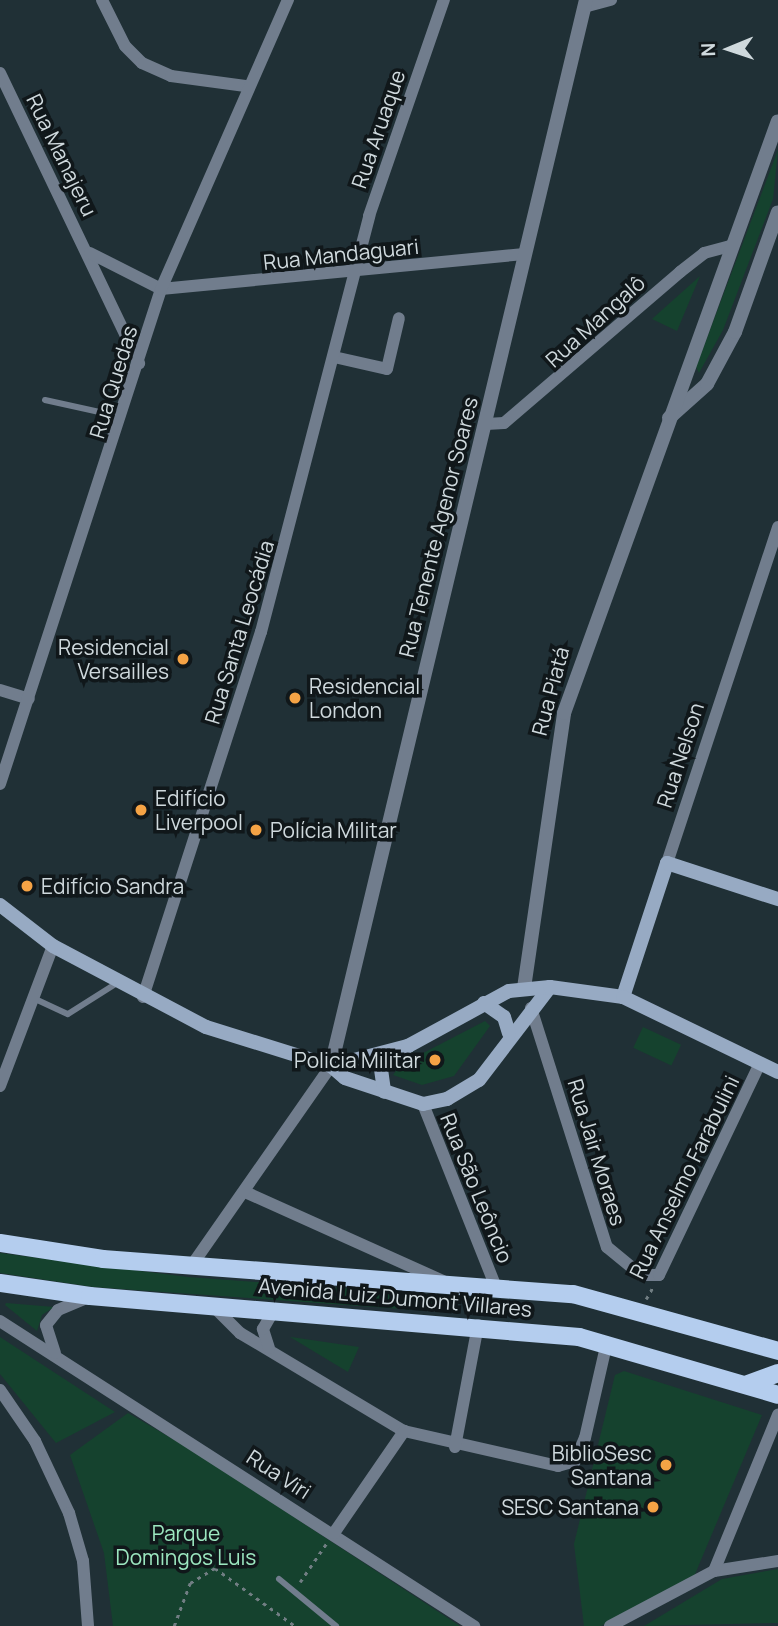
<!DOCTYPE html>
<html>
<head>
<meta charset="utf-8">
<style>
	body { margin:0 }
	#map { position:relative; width:778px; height:1626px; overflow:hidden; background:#203036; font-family:Manrope,sans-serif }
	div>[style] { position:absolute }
	.green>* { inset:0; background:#15422e; transform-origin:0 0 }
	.path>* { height:2.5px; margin-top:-1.25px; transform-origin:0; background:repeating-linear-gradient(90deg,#717e83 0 3.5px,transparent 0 8.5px) }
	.service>* { height:6px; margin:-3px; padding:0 3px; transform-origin:3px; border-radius:3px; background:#717d8d }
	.minor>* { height:12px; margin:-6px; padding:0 6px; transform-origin:6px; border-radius:6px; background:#717d8d }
	.tertiary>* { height:14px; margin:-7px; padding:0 7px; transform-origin:7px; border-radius:7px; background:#717d8d }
	.secondary>* { height:14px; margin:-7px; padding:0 7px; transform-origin:7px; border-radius:7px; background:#97aac3 }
	.primary>* { height:18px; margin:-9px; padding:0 9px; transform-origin:9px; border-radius:9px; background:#b4cdee }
	.dots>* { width:19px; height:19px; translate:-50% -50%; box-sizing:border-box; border:4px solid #10171a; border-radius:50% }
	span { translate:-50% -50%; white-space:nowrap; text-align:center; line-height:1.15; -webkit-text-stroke:7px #10171a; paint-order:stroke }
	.street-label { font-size:21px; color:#cfd9dd }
	.poi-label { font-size:21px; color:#cfd9dd }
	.right { translate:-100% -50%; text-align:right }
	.left { translate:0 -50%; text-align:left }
	.park-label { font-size:21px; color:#9ce7c0 }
	.north { position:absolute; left:694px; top:14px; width:70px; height:70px; -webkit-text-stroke:5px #10171a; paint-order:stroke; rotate:268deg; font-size:19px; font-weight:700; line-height:28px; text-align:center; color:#cfd9dd }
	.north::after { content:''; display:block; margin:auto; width:24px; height:32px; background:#cfd9dd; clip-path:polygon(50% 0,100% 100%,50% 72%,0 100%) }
</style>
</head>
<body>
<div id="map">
	<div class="green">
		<div style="clip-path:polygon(778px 150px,773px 199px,723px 330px,699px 373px,696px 367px)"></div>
		<div style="clip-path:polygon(700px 276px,677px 331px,652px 319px)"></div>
		<div style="clip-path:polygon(485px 1021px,490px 1026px,454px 1076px,422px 1085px,393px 1075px,400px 1065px)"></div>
		<div style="left:643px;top:1027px;width:42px;height:23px;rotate:25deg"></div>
		<div style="clip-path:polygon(0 1253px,188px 1277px,436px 1295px,430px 1311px,93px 1287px,0 1273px)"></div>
		<div style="clip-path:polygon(5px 1305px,6px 1303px,54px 1307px,42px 1315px,37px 1331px)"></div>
		<div style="clip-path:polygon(0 1337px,115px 1412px,56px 1443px,0 1374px)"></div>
		<div style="clip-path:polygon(290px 1337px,291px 1337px,359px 1347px,348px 1372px)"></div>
		<div style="clip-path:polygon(624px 1371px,762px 1415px,693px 1579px,601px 1626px,584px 1626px,574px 1544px,615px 1375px)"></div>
		<div style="clip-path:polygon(128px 1413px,190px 1449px,460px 1626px,113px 1626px,104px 1553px,70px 1455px)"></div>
		<div style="clip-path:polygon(778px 1569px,778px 1623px,644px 1626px,722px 1579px)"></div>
	</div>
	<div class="path">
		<div style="left:646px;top:1299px;width:14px;rotate:-60deg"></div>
		<div style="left:300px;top:1582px;width:46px;rotate:-55.6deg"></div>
		<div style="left:174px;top:1626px;width:46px;rotate:-69.6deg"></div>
		<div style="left:190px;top:1583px;width:29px;rotate:-31deg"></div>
		<div style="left:215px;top:1568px;width:99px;rotate:35.9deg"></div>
	</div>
	<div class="service">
		<div style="left:45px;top:400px;width:79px;rotate:12.4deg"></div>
		<div style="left:33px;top:998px;width:38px;rotate:25deg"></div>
		<div style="left:68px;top:1014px;width:58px;rotate:-32.3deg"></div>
		<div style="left:279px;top:1579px;width:74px;rotate:39.5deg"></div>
	</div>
	<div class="minor">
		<div style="left:102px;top:0;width:51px;rotate:63.4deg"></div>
		<div style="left:125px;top:46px;width:24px;rotate:45deg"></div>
		<div style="left:142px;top:63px;width:32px;rotate:24deg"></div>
		<div style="left:171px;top:76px;width:75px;rotate:7.7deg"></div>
		<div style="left:584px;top:7px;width:28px;rotate:-15deg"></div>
		<div style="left:0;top:73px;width:322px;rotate:64.4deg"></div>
		<div style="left:90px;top:253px;width:80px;rotate:26.9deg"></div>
		<div style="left:161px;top:289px;width:365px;rotate:-5.5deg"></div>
		<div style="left:334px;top:357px;width:54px;rotate:12.8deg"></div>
		<div style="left:387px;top:369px;width:52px;rotate:-76.8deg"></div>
		<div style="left:486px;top:424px;width:18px;rotate:-3deg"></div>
		<div style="left:504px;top:423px;width:232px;rotate:-40.6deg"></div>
		<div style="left:680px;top:272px;width:31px;rotate:-38deg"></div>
		<div style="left:704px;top:253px;width:27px;rotate:-15deg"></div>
		<div style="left:0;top:690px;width:30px;rotate:17deg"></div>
		<div style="left:0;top:784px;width:521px;rotate:-71.98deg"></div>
		<div style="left:161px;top:289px;width:316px;rotate:-66.3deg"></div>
		<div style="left:667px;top:863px;width:354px;rotate:-71.7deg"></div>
		<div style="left:143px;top:997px;width:384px;rotate:-72.1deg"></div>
		<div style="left:261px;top:632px;width:430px;rotate:-75.4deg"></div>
		<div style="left:369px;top:216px;width:229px;rotate:-70.9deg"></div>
		<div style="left:531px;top:1008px;width:251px;rotate:72.4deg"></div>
		<div style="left:607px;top:1247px;width:44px;rotate:39.5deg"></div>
		<div style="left:641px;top:1275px;width:18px"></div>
		<div style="left:659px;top:1275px;width:235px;rotate:-64.5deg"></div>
		<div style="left:0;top:1086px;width:150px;rotate:-69.3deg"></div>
		<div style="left:423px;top:1104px;width:197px;rotate:68.3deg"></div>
		<div style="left:245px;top:1192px;width:217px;rotate:24.2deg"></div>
		<div style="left:192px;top:1265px;width:243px;rotate:-55.1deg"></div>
		<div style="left:212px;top:1305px;width:40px;rotate:45deg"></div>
		<div style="left:240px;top:1333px;width:191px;rotate:30.9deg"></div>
		<div style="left:404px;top:1431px;width:158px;rotate:12.8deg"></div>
		<div style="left:558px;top:1466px;width:18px;rotate:-16deg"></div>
		<div style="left:575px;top:1461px;width:25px;rotate:-67deg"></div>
		<div style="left:585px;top:1438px;width:98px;rotate:-77.1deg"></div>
		<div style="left:0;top:1321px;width:564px;rotate:32.76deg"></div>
		<div style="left:269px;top:1348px;width:20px;rotate:-108deg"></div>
		<div style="left:263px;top:1329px;width:22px;rotate:-60deg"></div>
		<div style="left:55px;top:1353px;width:29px;rotate:-108deg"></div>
		<div style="left:46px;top:1325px;width:19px;rotate:-51deg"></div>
		<div style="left:58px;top:1310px;width:33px;rotate:-23deg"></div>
		<div style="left:0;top:1390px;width:62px;rotate:55.5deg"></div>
		<div style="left:35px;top:1441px;width:80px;rotate:64.7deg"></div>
		<div style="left:69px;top:1513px;width:50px;rotate:73.7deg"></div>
		<div style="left:83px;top:1561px;width:65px;rotate:85.6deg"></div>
		<div style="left:455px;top:1447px;width:124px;rotate:-79.3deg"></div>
		<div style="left:334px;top:1533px;width:124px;rotate:-55.5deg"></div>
		<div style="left:714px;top:1571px;width:65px;rotate:-8.9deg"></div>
		<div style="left:610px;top:1626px;width:118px;rotate:-27.9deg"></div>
		<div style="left:714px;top:1571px;width:169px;rotate:-67.7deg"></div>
	</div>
	<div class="tertiary">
		<div style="left:669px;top:418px;width:51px;rotate:-41.8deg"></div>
		<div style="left:707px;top:384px;width:59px;rotate:-61.7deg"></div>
		<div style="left:735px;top:332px;width:127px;rotate:-70.3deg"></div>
		<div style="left:524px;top:988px;width:278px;rotate:-81.7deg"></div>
		<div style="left:564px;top:713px;width:629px;rotate:-70.13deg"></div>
		<div style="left:331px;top:1066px;width:1096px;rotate:-76.55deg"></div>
	</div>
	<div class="secondary">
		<div style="left:0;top:905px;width:67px;rotate:37.7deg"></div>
		<div style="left:53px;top:946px;width:173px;rotate:27.9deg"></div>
		<div style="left:206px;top:1027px;width:131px;rotate:17.3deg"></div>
		<div style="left:331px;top:1066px;width:18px;rotate:41deg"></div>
		<div style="left:345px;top:1078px;width:82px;rotate:18.4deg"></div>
		<div style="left:423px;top:1104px;width:25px;rotate:-12deg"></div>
		<div style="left:447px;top:1099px;width:37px;rotate:-31deg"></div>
		<div style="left:479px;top:1080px;width:117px;rotate:-52.6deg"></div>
		<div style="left:623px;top:997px;width:141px;rotate:-71.8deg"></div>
		<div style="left:667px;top:863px;width:117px;rotate:18deg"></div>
		<div style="left:484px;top:1003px;width:24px;rotate:35deg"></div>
		<div style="left:504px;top:1017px;width:17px;rotate:73deg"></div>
		<div style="left:379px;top:1055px;width:37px;rotate:82deg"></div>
		<div style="left:331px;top:1066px;width:80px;rotate:-14.6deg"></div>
		<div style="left:408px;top:1046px;width:115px;rotate:-28.6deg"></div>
		<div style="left:509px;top:991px;width:41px;rotate:-5.6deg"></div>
		<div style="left:550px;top:987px;width:74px;rotate:7.8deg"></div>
		<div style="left:623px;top:997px;width:172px;rotate:25.8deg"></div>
	</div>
	<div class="primary">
		<div style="left:0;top:1243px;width:104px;rotate:8.8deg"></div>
		<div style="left:103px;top:1259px;width:471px;rotate:4.3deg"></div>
		<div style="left:573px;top:1294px;width:213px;rotate:15.5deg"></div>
		<div style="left:0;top:1283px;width:91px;rotate:8.2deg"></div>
		<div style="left:90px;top:1296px;width:491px;rotate:4.8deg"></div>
		<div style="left:579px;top:1337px;width:207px;rotate:16.2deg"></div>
		<div style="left:748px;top:1384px;width:32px;rotate:-20deg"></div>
	</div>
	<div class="dots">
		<div style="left:183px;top:659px;background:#f5a345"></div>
		<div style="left:295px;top:698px;background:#f5a345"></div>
		<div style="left:141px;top:810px;background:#f5a345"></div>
		<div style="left:256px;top:830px;background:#f5a345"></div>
		<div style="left:27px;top:886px;background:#f5a345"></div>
		<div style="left:435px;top:1060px;background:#f5a345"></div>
		<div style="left:666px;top:1465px;background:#f5a345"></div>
		<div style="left:653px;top:1507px;background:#f5a345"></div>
	</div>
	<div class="street-label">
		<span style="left:378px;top:129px;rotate:-71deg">Rua Aruaque</span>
		<span style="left:62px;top:155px;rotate:64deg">Rua Manajeru</span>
		<span style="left:341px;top:254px;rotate:-6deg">Rua Mandaguari</span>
		<span style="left:595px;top:321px;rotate:-42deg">Rua Mangalô</span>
		<span style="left:113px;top:382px;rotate:-73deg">Rua Quedas</span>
		<span style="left:438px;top:527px;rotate:-76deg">Rua Tenente Agenor Soares</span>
		<span style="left:239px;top:632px;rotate:-73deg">Rua Santa Leocádia</span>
		<span style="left:550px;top:691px;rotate:-75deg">Rua Piatá</span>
		<span style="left:680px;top:755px;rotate:-72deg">Rua Nelson</span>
		<span style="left:597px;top:1152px;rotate:73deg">Rua Jair Moraes</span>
		<span style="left:684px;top:1177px;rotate:-64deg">Rua Anselmo Farabulini</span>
		<span style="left:477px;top:1188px;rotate:68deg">Rua São Leôncio</span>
		<span style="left:395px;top:1297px;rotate:5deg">Avenida Luiz Dumont Villares</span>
		<span style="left:279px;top:1474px;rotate:33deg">Rua Viri</span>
	</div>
	<div class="poi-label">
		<span class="right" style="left:169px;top:659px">Residencial<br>Versailles</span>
		<span class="left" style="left:309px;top:698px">Residencial<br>London</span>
		<span class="left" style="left:155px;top:810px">Edifício<br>Liverpool</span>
		<span class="left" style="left:270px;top:830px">Polícia Militar</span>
		<span class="left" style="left:41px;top:886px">Edifício Sandra</span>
		<span class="right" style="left:421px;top:1060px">Policia Militar</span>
		<span class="right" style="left:652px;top:1465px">BiblioSesc<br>Santana</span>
		<span class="right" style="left:639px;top:1507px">SESC Santana</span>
	</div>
	<div class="park-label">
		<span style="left:186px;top:1545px">Parque<br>Domingos Luis</span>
	</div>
	<div class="north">N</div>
</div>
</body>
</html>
